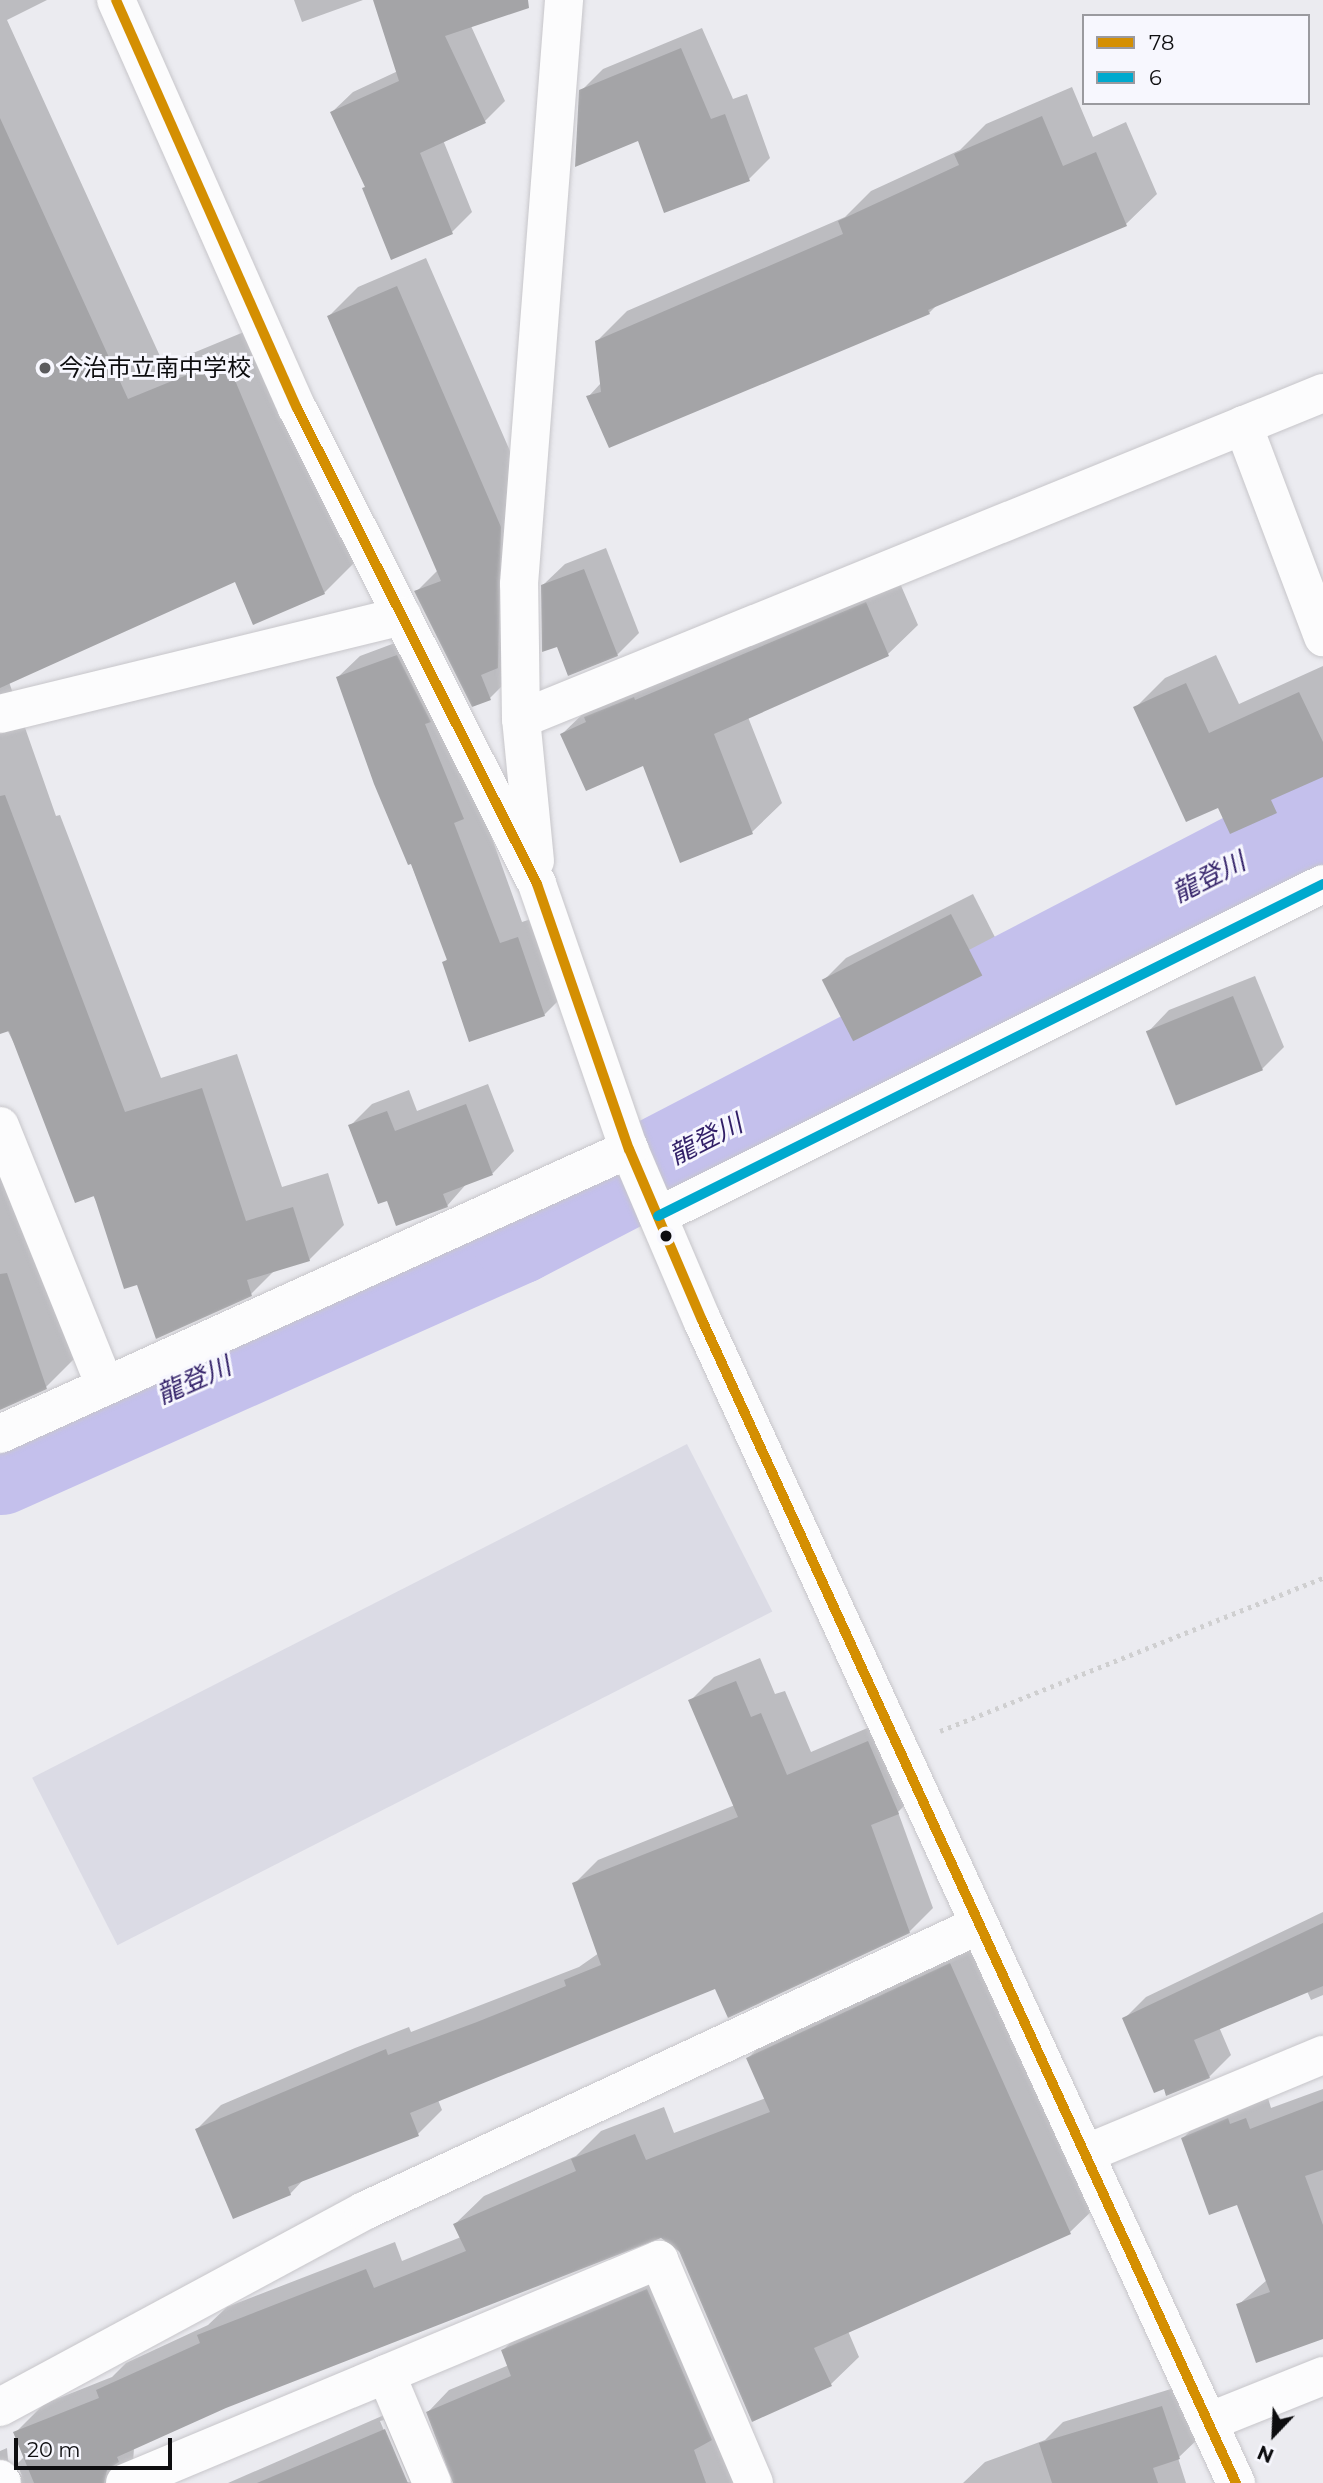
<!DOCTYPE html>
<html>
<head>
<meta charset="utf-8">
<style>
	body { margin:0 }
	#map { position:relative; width:1323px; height:2483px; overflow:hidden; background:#ebebf0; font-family:Montserrat,"Noto Sans JP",sans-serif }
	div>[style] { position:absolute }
	.built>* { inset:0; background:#dbdbe5; transform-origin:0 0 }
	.shadow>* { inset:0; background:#0003 }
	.river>* { height:94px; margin:-47px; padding:0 47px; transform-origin:47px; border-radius:47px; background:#c4c0ec }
	.building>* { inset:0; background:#a4a4a7; transform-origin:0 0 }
	.path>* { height:4.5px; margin-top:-2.25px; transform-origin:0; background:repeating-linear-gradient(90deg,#cfcfd0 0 3.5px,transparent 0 8.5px) }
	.roads { filter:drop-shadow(0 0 2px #c7c6ca) drop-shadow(0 0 2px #c7c6ca) }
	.street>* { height:38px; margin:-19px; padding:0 19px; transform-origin:19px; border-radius:19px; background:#fcfcfd }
	.bus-1>* { height:10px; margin:-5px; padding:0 5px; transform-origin:5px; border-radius:5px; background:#d48f02 }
	.bus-2>* { height:10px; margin:-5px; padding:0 5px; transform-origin:5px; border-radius:5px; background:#00a9ce }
	.dots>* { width:19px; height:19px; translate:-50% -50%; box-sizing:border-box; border:4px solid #f7f7fe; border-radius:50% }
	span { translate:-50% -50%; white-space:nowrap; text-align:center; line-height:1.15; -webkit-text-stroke:6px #f7f7fe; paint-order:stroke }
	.poi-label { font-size:24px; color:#0e0e10 }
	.left { translate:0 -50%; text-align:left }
	.water-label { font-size:26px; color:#311f67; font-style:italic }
	.legend { position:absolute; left:1082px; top:14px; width:228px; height:91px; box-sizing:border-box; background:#f7f7fe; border:2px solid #9a9a9f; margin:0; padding:9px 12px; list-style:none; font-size:21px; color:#0e0e10 }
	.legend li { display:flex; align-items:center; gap:14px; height:35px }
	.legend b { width:35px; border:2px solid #9a9a9f }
	.north { position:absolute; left:1239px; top:2399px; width:70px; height:70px; -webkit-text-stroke:5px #f7f7fe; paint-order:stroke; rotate:203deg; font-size:19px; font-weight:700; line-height:28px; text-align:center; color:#0e0e10 }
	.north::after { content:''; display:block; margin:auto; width:24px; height:32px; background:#0e0e10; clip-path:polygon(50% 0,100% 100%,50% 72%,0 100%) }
	.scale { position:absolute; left:14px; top:2438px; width:158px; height:32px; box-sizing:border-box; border:4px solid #0e0e10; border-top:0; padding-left:9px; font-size:21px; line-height:24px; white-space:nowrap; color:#0e0e10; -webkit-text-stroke:5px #f7f7fe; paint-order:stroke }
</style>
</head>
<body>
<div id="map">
	<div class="built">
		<div style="left:687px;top:1444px;width:188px;height:735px;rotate:63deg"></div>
	</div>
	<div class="shadow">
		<div style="clip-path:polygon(0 0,47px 0,7px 20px,164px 365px,261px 325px,359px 558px,324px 593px,236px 580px,9px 682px,56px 816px,60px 815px,161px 1078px,237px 1054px,282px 1187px,328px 1173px,344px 1225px,309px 1260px,276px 1269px,251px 1294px,138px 1282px,0 1016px)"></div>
		<div style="clip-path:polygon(294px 0,363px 0,302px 22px)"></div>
		<div style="clip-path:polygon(375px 0,490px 0,471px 26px,505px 101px,485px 121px,443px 140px,472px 212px,452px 232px,332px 112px,353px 92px,398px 71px)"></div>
		<div style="clip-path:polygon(702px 28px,733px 99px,747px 94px,770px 158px,749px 179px,639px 139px,581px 91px,603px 69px)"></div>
		<div style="clip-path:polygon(1072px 87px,1093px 137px,1126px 122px,1157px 194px,1126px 224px,938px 304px,929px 313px,588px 397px,601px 383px,597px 341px,627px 311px,845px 217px,871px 191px,960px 150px,986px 124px)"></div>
		<div style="clip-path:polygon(426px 258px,530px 497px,519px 669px,490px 698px,416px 592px,438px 570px,329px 316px,358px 287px)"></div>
		<div style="clip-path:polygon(606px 548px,639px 633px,617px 655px,543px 585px,565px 564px)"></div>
		<div style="clip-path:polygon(896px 574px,918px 625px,888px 654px,748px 717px,782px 803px,752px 832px,644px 764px,562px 734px,592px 705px)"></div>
		<div style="clip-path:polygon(419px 634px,522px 922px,540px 916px,566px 993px,544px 1015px,444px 963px,448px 958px,338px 677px,360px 656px)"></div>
		<div style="clip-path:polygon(1216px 655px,1239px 704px,1323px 666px,1323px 775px,1304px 784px,1276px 811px,1219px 806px,1135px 708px,1165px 678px)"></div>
		<div style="clip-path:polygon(973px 894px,1003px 953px,981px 974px,855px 1039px,824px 980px,846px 958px)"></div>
		<div style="clip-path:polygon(1255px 976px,1284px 1047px,1262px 1069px,1148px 1032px,1169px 1010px)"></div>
		<div style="clip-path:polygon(488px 1084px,514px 1151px,493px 1173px,468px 1182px,447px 1206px,388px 1199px,350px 1126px,372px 1104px,409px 1090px,417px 1111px)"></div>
		<div style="clip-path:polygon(0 1166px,81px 1352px,46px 1387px,0 1406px)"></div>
		<div style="clip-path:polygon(760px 1658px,775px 1694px,785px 1691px,811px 1752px,891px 1718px,922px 1788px,898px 1812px,933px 1908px,909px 1932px,716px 1987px,438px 2100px,442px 2110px,418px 2134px,305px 2178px,290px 2194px,197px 2129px,221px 2105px,355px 2048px,409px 2027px,411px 2032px,579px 1967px,599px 1953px,574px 1884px,598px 1860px,735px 1805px,690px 1701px,714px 1677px)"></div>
		<div style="clip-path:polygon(1323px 1912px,1323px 1995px,1311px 2000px,1307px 1991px,1219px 2027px,1231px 2055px,1209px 2077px,1124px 2019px,1146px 1997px)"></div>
		<div style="clip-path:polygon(978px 1936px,1099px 2204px,1070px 2232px,848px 2331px,859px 2357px,830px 2385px,661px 2236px,225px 2406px,134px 2448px,133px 2463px,165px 2483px,0 2483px,0 2451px,7px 2448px,8px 2460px,22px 2476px,17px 2464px,25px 2456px,15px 2433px,44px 2404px,112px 2377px,126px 2363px,208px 2325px,227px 2307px,395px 2242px,402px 2261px,461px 2237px,455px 2224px,484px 2196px,576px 2156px,601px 2131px,664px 2107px,674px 2133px,766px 2098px,748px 2058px,776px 2030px)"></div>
		<div style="clip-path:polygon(1323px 2089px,1323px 2338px,1238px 2305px,1267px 2280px,1238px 2203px,1183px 2138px,1205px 2116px,1268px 2098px,1271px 2108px)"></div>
		<div style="clip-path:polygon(669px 2268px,735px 2483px,503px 2483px,428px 2412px,449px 2390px,509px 2365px,503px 2350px,524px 2329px)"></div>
		<div style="clip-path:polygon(1184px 2385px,1201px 2436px,1178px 2458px,1186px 2483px,963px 2483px,985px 2462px,1045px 2440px,1063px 2422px)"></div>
		<div style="clip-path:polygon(evenodd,414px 2402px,417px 2483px,228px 2483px,414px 2402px,384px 2420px,410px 2482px,406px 2482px,380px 2421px,384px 2420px)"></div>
	</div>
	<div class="river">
		<div style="left:0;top:1468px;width:567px;rotate:-24.03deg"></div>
		<div style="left:518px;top:1237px;width:907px;rotate:-27.44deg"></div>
	</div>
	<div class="building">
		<div style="clip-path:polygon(373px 0,528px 0,529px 8px,445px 36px,486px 123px,420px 153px,453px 234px,391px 260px,362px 188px,365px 187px,330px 112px,399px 81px)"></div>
		<div style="clip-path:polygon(681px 48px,711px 119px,725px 114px,750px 181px,664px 213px,638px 141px,575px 167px,579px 90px)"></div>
		<div style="clip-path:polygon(1042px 116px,1063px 166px,1096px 152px,1127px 226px,928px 310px,930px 314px,609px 448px,586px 396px,601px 392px,595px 341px,843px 234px,838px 221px,959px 165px,954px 154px)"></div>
		<div style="clip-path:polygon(0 118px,128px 399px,226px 359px,325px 594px,253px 625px,235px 582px,0 688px)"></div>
		<div style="clip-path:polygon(397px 286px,501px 527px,498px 668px,481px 675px,491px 700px,472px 707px,414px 591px,441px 581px,327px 316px)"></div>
		<div style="clip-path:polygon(584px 569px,618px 656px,568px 676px,557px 647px,542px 652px,541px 585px)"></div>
		<div style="clip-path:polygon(866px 602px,889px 656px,714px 734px,753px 834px,680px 863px,643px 766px,586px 791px,560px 734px,586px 722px,584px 717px,634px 697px,635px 700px)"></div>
		<div style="clip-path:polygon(397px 655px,431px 722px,425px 724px,464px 819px,454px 823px,500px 943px,518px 937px,545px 1016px,469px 1042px,442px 962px,447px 960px,411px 864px,408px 865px,374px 784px,336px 677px)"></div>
		<div style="clip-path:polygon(1186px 683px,1209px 733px,1299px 692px,1323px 742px,1323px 777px,1271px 800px,1277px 813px,1230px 834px,1218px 808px,1186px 822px,1133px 707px)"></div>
		<div style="clip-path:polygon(5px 795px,125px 1112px,202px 1088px,246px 1221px,293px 1207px,310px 1261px,247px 1280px,252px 1296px,156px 1339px,137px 1285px,124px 1289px,94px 1196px,75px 1203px,9px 1031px,0 1034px,0 796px)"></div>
		<div style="left:951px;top:914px;width:69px;height:145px;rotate:63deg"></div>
		<div style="left:1233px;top:996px;width:80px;height:94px;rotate:68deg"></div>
		<div style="clip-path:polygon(466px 1104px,493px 1175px,443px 1194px,448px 1207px,396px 1226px,387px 1201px,378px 1204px,348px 1125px,387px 1111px,395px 1131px)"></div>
		<div style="clip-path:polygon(7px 1273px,47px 1389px,0 1410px,0 1274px)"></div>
		<div style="clip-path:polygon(736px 1681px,751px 1717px,761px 1713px,787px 1775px,868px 1741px,899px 1814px,871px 1825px,910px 1933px,728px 2018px,715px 1989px,410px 2113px,419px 2136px,288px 2187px,291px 2195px,233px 2219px,195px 2129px,386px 2049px,388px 2055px,477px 2022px,566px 1986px,564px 1980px,601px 1965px,572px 1883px,738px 1817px,688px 1700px)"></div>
		<div style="clip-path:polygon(1323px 1923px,1323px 1986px,1194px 2040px,1210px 2078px,1166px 2096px,1164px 2089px,1154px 2093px,1122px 2018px)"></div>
		<div style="clip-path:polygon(950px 1963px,1071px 2234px,814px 2348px,832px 2386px,752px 2422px,679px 2251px,661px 2238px,226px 2408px,117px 2457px,119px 2462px,107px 2470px,104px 2483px,34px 2483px,13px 2432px,99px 2398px,96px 2390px,200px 2343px,197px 2335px,366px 2269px,374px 2288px,466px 2251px,453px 2224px,576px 2171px,571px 2159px,635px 2134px,646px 2160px,770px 2112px,746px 2058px)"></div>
		<div style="clip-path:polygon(1323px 2101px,1323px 2170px,1305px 2176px,1323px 2225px,1323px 2339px,1256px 2363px,1236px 2304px,1270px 2292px,1237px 2205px,1209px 2215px,1181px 2138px,1228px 2118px,1230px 2124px,1246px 2118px,1250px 2129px)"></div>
		<div style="clip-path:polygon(647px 2289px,712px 2440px,694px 2450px,706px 2483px,453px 2483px,426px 2412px,511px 2376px,501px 2350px)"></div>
		<div style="clip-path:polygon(1162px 2406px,1180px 2459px,1153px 2468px,1158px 2483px,1052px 2483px,1039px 2443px)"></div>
		<div style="clip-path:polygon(385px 2429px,408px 2483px,257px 2483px)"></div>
	</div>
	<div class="path">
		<div style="left:940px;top:1731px;width:412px;rotate:-21.8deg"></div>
	</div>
	<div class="roads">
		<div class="street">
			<div style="left:116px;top:0;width:446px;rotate:66.1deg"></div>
			<div style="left:297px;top:408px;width:533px;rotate:63.24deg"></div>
			<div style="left:537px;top:884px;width:281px;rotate:70.9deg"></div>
			<div style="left:629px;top:1149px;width:186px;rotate:66.9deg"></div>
			<div style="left:702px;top:1320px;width:1280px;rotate:65.34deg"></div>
			<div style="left:1243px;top:425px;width:227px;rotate:69.3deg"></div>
			<div style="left:0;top:714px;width:414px;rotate:-13.7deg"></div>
			<div style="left:521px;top:719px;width:866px;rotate:-22.12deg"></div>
			<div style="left:535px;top:861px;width:143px;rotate:-95.6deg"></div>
			<div style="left:521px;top:719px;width:135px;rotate:-90.8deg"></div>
			<div style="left:519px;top:584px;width:586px;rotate:-85.59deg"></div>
			<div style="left:0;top:1126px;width:280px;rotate:68deg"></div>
			<div style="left:658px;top:1216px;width:743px;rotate:-26.53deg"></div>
			<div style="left:0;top:1434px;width:691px;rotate:-24.38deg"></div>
			<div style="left:1085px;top:2154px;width:258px;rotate:-22.6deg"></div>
			<div style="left:386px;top:2374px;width:118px;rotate:67.1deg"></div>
			<div style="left:0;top:2407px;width:413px;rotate:-28.3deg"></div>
			<div style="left:364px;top:2211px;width:678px;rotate:-24.94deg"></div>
			<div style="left:1208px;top:2422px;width:124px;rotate:-21.8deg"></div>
			<div style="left:0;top:2479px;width:4px;rotate:63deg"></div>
			<div style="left:125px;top:2483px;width:579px;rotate:-22.67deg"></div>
			<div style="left:659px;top:2260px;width:242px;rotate:66.9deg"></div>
		</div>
	</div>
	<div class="bus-1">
		<div style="left:116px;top:0;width:446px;rotate:66.1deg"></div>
		<div style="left:297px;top:408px;width:533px;rotate:63.24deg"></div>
		<div style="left:537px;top:884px;width:281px;rotate:70.9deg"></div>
		<div style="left:629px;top:1149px;width:186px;rotate:66.9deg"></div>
		<div style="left:702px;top:1320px;width:1280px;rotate:65.34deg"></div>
	</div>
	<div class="bus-2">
		<div style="left:658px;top:1216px;width:743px;rotate:-26.53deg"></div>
	</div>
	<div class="dots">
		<div style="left:45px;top:368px;background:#5b5b5e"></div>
		<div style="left:666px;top:1236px;background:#0e0e10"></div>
	</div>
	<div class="poi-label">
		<span class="left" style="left:59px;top:368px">今治市立南中学校</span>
	</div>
	<div class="water-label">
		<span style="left:1209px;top:878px;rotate:-27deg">龍登川</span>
		<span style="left:706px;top:1140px;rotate:-27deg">龍登川</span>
		<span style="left:194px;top:1381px;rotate:-24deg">龍登川</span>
	</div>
	<ul class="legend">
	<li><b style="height:9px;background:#d48f02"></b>78</li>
	<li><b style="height:9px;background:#00a9ce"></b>6</li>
	</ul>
	<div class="north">N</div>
	<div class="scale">20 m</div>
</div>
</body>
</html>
